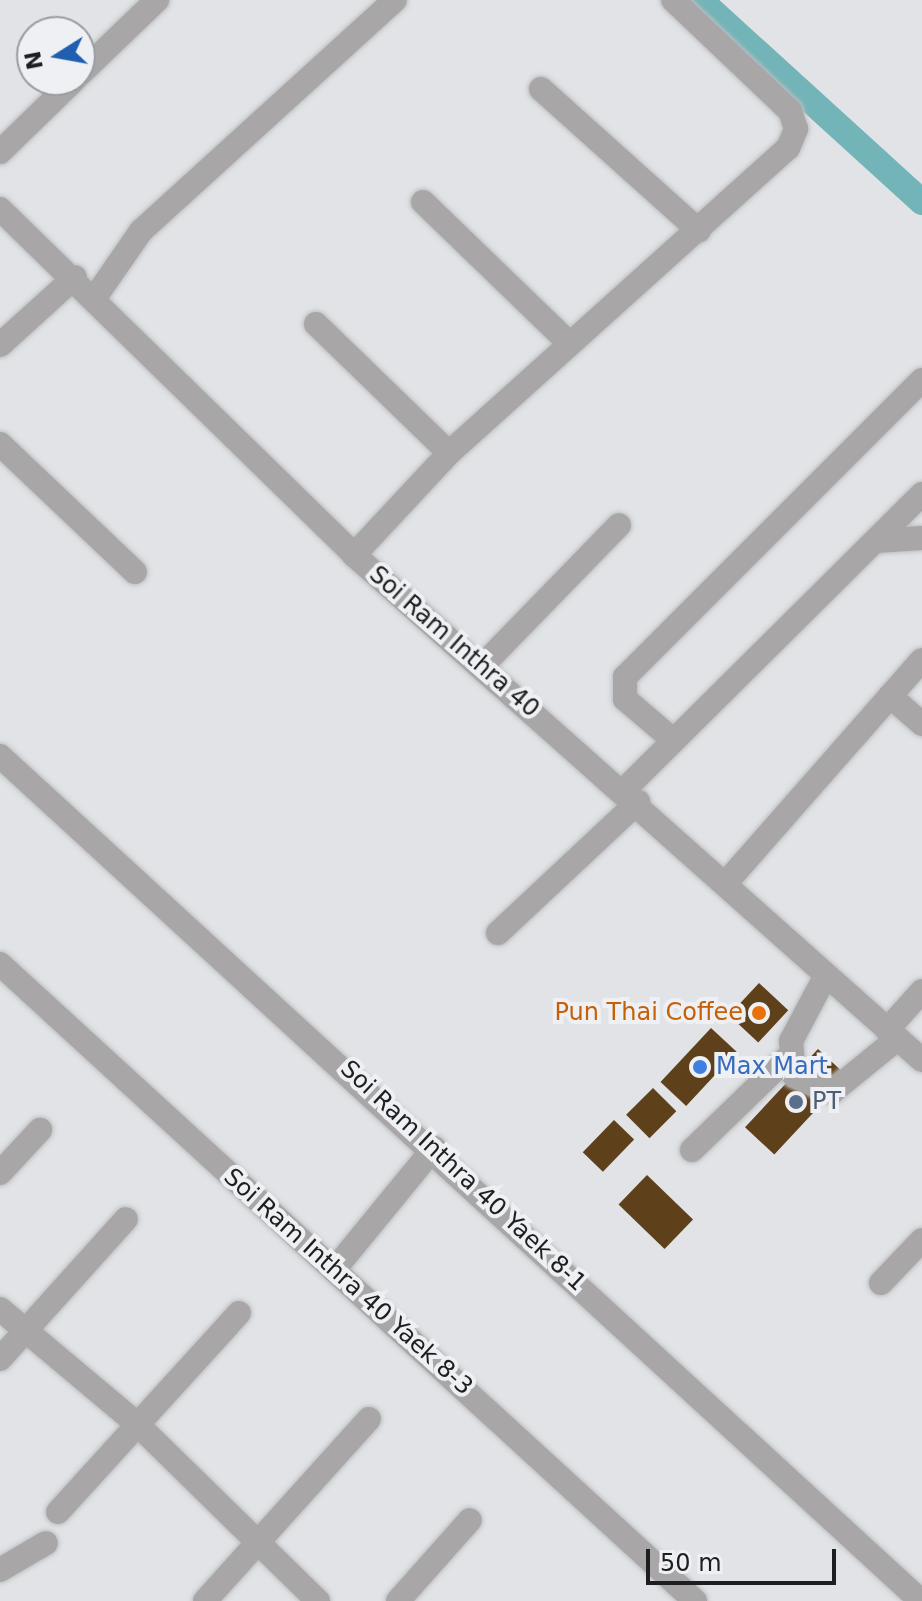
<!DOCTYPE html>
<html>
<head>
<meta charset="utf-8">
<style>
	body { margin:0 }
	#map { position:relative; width:922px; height:1601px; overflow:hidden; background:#e1e3e6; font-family:"DejaVu Sans",sans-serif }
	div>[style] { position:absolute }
	.canal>* { height:26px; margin:-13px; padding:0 13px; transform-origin:13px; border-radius:13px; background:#73b4b8 }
	.building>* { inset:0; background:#5e401b; transform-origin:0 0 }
	.roads { filter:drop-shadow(0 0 2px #bec0c2) drop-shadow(0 0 2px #bec0c2) }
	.minor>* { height:24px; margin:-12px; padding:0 12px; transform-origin:12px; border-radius:12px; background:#a8a6a6 }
	.dots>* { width:22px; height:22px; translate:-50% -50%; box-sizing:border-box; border:4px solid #eef0f4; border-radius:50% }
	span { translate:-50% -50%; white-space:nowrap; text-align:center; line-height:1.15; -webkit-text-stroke:8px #eef0f4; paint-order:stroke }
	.street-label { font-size:24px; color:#1d1e1f }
	.food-label { font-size:24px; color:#c56008 }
	.right { translate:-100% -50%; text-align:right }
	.shop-label { font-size:24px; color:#366cbe }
	.left { translate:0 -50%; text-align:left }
	.service-label { font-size:24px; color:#4e5e75 }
	.north { position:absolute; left:16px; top:16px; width:80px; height:80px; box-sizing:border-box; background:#eef0f4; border:2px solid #9a9c9f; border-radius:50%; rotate:259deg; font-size:22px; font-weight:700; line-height:32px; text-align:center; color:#1d1e1f }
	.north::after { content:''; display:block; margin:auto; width:28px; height:36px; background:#205fb0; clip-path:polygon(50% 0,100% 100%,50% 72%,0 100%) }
	.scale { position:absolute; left:646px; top:1549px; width:190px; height:36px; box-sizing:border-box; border:4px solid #1d1e1f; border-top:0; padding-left:10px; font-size:24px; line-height:28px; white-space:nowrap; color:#1d1e1f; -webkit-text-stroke:6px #eef0f4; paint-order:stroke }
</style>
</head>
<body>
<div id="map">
	<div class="canal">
		<div style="left:700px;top:0;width:300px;rotate:42.3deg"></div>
	</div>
	<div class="building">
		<div style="left:759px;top:983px;width:40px;height:44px;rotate:43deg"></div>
		<div style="left:711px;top:1028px;width:35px;height:74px;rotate:43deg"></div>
		<div style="left:818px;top:1049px;width:40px;height:107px;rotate:43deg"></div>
		<div style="left:653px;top:1088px;width:33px;height:38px;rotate:45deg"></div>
		<div style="left:614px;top:1120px;width:28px;height:45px;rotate:44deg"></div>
		<div style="left:647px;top:1175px;width:64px;height:41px;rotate:44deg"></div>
	</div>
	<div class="roads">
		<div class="minor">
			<div style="left:80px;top:74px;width:107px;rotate:-43.9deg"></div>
			<div style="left:541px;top:89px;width:212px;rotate:41.9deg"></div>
			<div style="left:0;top:152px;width:103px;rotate:-44.2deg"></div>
			<div style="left:423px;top:202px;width:204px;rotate:44deg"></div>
			<div style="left:0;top:209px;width:495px;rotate:44.3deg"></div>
			<div style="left:354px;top:555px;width:760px;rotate:41.64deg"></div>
			<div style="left:96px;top:296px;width:79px;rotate:-55.3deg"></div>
			<div style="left:141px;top:231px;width:343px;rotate:-42.3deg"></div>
			<div style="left:316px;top:324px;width:185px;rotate:44.1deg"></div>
			<div style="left:0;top:345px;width:101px;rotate:-42.2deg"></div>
			<div style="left:0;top:444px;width:186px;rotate:43.5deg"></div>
			<div style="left:876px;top:541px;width:46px;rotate:-3.7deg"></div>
			<div style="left:354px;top:555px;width:139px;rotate:-47deg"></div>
			<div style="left:449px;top:453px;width:456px;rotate:-42deg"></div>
			<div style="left:788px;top:148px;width:21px;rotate:-67deg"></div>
			<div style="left:796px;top:129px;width:19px;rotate:-108deg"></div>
			<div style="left:790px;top:111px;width:161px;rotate:-136.5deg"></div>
			<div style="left:483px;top:665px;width:195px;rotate:-45.8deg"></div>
			<div style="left:890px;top:696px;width:43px;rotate:41.2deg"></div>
			<div style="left:673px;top:740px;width:63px;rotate:-139.5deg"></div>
			<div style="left:625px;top:699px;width:22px;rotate:-90deg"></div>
			<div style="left:625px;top:677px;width:420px;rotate:-45deg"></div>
			<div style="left:0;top:756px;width:1250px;rotate:42.54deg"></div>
			<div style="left:624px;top:790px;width:420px;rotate:-44.8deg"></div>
			<div style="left:725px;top:884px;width:298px;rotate:-48.7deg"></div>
			<div style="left:498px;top:933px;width:192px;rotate:-43.1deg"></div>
			<div style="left:0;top:964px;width:943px;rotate:42.51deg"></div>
			<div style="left:826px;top:975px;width:75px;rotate:117.9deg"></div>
			<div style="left:791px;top:1041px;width:34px;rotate:85deg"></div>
			<div style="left:794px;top:1075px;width:42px;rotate:24.1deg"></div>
			<div style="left:832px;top:1092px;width:84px;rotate:-39.2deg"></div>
			<div style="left:887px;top:1030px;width:52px;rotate:-48.1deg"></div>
			<div style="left:692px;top:1150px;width:132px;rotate:-44.1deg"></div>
			<div style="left:0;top:1173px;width:59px;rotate:-47.1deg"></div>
			<div style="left:334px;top:1270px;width:158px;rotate:-50.7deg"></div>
			<div style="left:881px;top:1283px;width:59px;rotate:-46.4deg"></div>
			<div style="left:0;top:1309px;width:177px;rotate:40deg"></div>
			<div style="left:136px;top:1423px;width:255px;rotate:44.4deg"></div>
			<div style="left:0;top:1359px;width:188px;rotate:-48deg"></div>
			<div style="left:58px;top:1512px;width:269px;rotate:-47.7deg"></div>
			<div style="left:0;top:1570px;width:53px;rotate:-30.4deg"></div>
			<div style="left:205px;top:1601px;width:245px;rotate:-48deg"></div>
			<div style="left:398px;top:1601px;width:108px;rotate:-48.4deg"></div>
		</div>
	</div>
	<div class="dots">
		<div style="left:759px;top:1013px;background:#e8710a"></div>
		<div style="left:700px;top:1067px;background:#3f7fe0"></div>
		<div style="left:796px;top:1102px;background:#5c6f8a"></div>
	</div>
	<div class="street-label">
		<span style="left:454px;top:642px;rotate:41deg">Soi Ram Inthra 40</span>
		<span style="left:463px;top:1176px;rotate:43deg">Soi Ram Inthra 40 Yaek 8-1</span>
		<span style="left:348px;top:1282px;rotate:42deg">Soi Ram Inthra 40 Yaek 8-3</span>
	</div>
	<div class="food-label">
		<span class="right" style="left:743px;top:1013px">Pun Thai Coffee</span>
	</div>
	<div class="shop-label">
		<span class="left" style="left:716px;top:1067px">Max Mart</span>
	</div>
	<div class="service-label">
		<span class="left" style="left:812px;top:1102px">PT</span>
	</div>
	<div class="north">N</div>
	<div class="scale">50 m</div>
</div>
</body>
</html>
